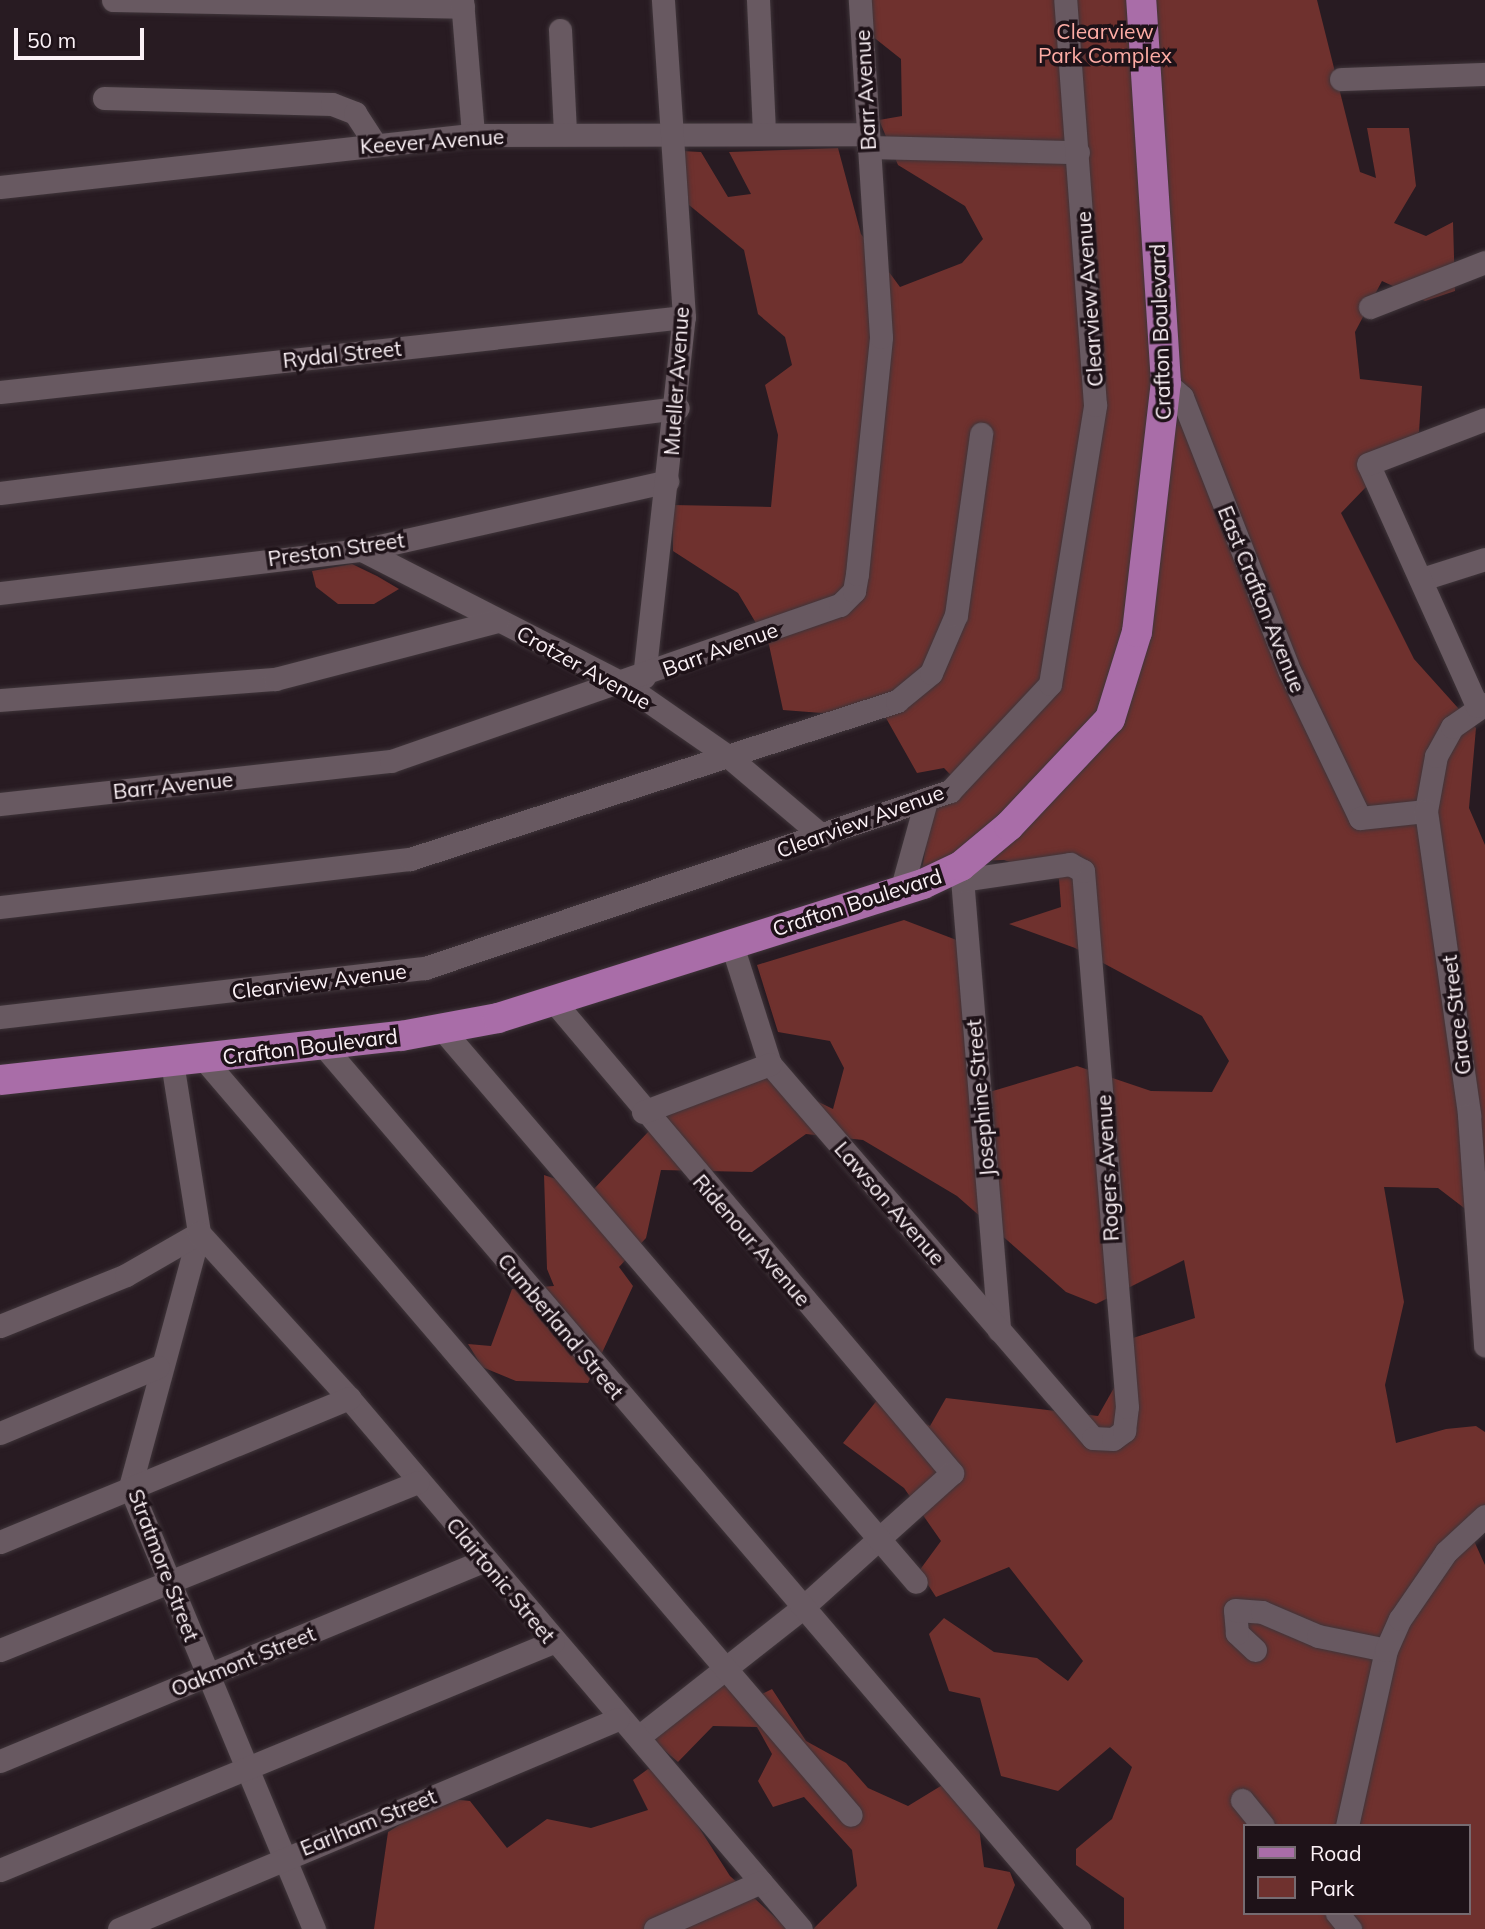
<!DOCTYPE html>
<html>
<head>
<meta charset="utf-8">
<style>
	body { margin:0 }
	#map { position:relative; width:1485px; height:1929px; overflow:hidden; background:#281b22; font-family:Mulish,sans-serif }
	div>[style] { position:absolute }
	.green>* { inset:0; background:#6f312e }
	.roads { filter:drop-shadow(0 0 2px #3f353a) drop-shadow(0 0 2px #3f353a) }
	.minor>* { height:23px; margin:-11.5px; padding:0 11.5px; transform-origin:11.5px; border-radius:11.5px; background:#685961 }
	.major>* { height:30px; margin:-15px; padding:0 15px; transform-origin:15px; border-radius:15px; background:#a96da8 }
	span { translate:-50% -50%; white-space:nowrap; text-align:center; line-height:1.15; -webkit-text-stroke:7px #1e1218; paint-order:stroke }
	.park-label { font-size:21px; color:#feaca5 }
	.street-label { font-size:21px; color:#fbf1f6 }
	.legend { position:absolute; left:1243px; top:1824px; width:228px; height:91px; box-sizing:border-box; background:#1e1218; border:2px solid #766b71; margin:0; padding:9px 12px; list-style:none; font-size:21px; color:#fbf1f6 }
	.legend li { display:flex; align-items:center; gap:14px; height:35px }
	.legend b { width:35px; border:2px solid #766b71 }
	.scale { position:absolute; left:14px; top:28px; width:130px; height:32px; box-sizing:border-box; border:4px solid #fbf1f6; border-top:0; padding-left:9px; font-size:21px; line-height:24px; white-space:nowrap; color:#fbf1f6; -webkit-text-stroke:5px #1e1218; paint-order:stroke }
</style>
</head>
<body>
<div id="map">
	<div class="green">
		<div style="clip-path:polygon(evenodd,861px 0,1317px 0,1360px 172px,1376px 178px,1367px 128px,1409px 128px,1416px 186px,1394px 223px,1426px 236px,1453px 222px,1455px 291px,1425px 301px,1382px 281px,1355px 332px,1360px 379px,1422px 386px,1419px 432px,1341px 513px,1414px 659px,1476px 728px,1469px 808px,1485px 845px,1485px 1224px,1438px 1188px,1384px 1187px,1404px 1302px,1385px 1385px,1396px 1443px,1446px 1429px,1476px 1426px,1485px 1432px,1485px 1508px,1465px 1521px,1485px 1565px,1485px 1929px,1124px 1929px,1124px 1898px,1076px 1865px,1076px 1849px,1112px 1819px,1132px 1767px,1110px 1747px,1058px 1791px,1001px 1776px,980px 1698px,949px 1691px,929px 1634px,944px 1618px,994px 1652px,1037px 1658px,1068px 1681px,1083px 1661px,1009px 1567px,936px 1597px,919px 1571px,941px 1541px,904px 1488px,843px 1443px,878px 1399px,930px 1426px,946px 1398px,1098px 1416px,1132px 1356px,1133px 1338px,1195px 1318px,1184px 1260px,1096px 1304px,1066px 1292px,957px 1196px,863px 1140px,806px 1134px,752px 1172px,661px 1170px,646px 1238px,619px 1267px,633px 1286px,588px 1383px,516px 1381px,482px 1367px,468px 1344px,491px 1346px,512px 1289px,554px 1286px,547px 1269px,544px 1175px,592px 1191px,667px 1112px,761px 1074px,833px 1109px,844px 1068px,830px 1041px,778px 1032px,757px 965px,904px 920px,975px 947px,986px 1093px,1077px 1066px,1151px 1091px,1212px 1092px,1229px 1061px,1202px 1016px,1075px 948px,1009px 924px,1061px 907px,1059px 879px,1004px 860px,946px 862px,922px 870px,930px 819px,886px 814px,967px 792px,944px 768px,917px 773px,886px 718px,783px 710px,769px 645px,738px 593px,673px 551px,672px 505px,771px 507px,778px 435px,765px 385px,792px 365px,785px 337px,758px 314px,744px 250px,689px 205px,682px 151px,701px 152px,728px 197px,751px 194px,729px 152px,838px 148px,861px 234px,900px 287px,962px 263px,983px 239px,965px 206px,898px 165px,879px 120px,902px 116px,901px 59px,872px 36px,861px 0,1245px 1826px,1469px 1826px,1469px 1913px,1245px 1913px,1245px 1826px)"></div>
		<div style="clip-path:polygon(352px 564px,377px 576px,399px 589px,374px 604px,338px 604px,316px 587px,312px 571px)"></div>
		<div style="clip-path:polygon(725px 1675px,748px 1701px,772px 1689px,806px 1741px,846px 1763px,868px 1788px,908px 1806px,944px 1784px,975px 1795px,984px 1867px,1010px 1872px,1015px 1885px,997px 1929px,813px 1929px,857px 1886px,852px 1850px,804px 1797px,773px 1807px,758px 1781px,772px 1754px,757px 1727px,713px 1726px,678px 1762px,653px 1741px)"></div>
		<div style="clip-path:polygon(648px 1769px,664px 1773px,730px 1876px,788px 1929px,374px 1929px,388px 1832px,442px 1798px,470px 1801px,507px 1848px,547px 1819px,591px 1828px,648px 1810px,633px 1780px)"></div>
	</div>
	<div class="roads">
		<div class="minor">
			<div style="left:113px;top:0;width:350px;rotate:1.1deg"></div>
			<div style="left:462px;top:0;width:135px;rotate:85.3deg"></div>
			<div style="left:758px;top:0;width:132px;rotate:87.4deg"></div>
			<div style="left:560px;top:30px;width:104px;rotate:87.2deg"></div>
			<div style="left:1341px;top:79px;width:144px;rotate:-2deg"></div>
			<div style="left:104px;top:98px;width:228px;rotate:1.5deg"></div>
			<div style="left:332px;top:104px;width:25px;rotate:21deg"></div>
			<div style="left:355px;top:113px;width:37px;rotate:57deg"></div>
			<div style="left:868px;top:147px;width:210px;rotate:1.4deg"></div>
			<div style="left:0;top:187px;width:476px;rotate:-6.3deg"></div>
			<div style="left:473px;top:135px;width:394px;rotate:-0.1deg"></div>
			<div style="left:1370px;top:307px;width:123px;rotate:-21.4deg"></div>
			<div style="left:1166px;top:383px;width:21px;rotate:41deg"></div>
			<div style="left:1182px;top:397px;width:295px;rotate:68.6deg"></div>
			<div style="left:1290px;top:672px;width:162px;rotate:64.4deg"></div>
			<div style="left:1360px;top:818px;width:66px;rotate:-6.1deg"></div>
			<div style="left:1426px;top:811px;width:56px;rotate:-79.7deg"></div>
			<div style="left:1436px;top:756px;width:33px;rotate:-61deg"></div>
			<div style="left:1452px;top:727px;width:40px;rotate:-34.9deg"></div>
			<div style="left:0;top:392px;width:688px;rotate:-6.26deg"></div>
			<div style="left:0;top:493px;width:683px;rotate:-7.15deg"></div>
			<div style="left:362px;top:550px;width:294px;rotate:27.1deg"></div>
			<div style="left:624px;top:684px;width:128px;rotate:34.8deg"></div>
			<div style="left:729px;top:757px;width:122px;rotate:40.3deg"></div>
			<div style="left:1422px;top:579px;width:66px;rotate:-17.6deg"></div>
			<div style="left:0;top:593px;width:365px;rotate:-6.8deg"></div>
			<div style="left:362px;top:550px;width:313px;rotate:-12.7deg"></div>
			<div style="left:644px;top:677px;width:362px;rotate:-83.7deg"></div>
			<div style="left:684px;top:317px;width:318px;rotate:-93.8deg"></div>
			<div style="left:0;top:700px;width:276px;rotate:-4.4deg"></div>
			<div style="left:275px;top:679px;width:230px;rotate:-14.6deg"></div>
			<div style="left:1477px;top:706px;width:265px;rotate:-114.2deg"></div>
			<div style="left:1368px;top:464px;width:125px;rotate:-21deg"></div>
			<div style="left:0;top:804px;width:393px;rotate:-6.3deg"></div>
			<div style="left:391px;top:761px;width:475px;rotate:-19.2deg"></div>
			<div style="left:840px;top:605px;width:20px;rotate:-45deg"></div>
			<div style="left:854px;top:591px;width:17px;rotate:-80deg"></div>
			<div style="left:857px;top:574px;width:238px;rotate:-84.2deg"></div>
			<div style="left:881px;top:337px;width:338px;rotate:-93.6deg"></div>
			<div style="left:1426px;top:811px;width:307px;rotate:81.9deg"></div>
			<div style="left:1469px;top:1115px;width:231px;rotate:86deg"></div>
			<div style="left:961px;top:866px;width:466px;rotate:85.3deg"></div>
			<div style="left:901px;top:891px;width:93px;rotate:-74.5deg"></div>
			<div style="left:0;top:907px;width:413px;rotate:-6.7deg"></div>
			<div style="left:410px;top:859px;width:512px;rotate:-17.97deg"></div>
			<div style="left:897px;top:701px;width:44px;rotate:-39.5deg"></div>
			<div style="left:931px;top:673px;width:63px;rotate:-66.7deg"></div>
			<div style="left:956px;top:615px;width:183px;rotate:-82.1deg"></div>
			<div style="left:731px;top:942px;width:128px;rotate:72.3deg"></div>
			<div style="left:770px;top:1064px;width:494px;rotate:49.2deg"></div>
			<div style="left:1093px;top:1438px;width:20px;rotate:3deg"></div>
			<div style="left:1113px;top:1439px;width:14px;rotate:-36deg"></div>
			<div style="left:1124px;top:1431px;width:24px;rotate:-83deg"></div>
			<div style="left:1127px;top:1407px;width:538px;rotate:-94.69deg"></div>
			<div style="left:1083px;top:871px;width:15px;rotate:-152deg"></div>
			<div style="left:1070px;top:864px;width:109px;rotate:171.6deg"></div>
			<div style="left:556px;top:1004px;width:614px;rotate:49.82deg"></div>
			<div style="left:952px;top:1473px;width:203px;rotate:138deg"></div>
			<div style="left:801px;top:1609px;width:204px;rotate:141.8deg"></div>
			<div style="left:0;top:1017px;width:428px;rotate:-6.6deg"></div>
			<div style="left:425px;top:968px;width:554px;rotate:-18.63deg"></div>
			<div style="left:950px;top:791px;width:146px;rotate:-46.9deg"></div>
			<div style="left:1050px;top:684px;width:283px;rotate:-80.8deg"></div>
			<div style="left:1095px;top:405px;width:406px;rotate:-94.2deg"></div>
			<div style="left:442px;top:1029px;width:728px;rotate:49.4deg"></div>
			<div style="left:322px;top:1044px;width:1165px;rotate:49.46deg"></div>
			<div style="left:203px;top:1058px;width:996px;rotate:49.44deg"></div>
			<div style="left:172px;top:1062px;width:173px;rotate:81deg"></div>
			<div style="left:199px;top:1233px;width:263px;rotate:105.2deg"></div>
			<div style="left:130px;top:1487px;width:479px;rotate:67.4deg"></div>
			<div style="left:643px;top:1112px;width:136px;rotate:-20.7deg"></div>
			<div style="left:0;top:1326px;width:136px;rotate:-22deg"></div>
			<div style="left:126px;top:1275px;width:84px;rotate:-29.9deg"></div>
			<div style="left:199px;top:1233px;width:223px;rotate:47.7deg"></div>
			<div style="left:349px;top:1398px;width:697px;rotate:49.59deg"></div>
			<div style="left:0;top:1433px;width:171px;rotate:-22.7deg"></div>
			<div style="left:0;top:1542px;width:378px;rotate:-22.4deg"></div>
			<div style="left:0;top:1650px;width:450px;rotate:-21.9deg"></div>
			<div style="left:1255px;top:1650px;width:25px;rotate:-137deg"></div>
			<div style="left:1237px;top:1633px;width:23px;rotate:-95deg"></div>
			<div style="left:1235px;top:1610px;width:27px;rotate:4deg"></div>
			<div style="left:1262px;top:1612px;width:61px;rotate:23.2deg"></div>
			<div style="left:1318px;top:1636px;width:69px;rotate:11.6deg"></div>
			<div style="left:0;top:1761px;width:525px;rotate:-22.51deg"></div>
			<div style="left:1242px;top:1800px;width:33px;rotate:51deg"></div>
			<div style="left:1347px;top:1826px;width:180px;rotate:-77.5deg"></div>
			<div style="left:1386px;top:1650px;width:34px;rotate:-66deg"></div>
			<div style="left:1400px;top:1619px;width:81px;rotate:-55.5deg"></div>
			<div style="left:1446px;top:1552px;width:53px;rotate:-42.7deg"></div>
			<div style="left:0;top:1870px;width:598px;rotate:-22.41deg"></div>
			<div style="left:1337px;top:1913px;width:21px;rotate:51deg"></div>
			<div style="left:119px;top:1929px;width:541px;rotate:-22.82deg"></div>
			<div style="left:655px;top:1929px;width:116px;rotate:-23.9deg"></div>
		</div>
		<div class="major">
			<div style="left:0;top:1080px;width:403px;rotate:-6.3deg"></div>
			<div style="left:401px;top:1036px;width:99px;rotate:-10.5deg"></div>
			<div style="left:498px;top:1018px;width:446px;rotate:-17.5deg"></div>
			<div style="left:923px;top:884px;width:42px;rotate:-25.3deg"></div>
			<div style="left:961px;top:866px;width:62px;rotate:-39.8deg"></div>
			<div style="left:1009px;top:826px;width:147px;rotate:-46.7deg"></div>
			<div style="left:1110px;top:719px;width:91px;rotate:-72.8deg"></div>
			<div style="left:1137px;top:632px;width:251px;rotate:-83.4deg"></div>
			<div style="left:1166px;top:383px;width:384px;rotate:-93.7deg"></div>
		</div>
	</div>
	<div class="park-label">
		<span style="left:1105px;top:43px">Clearview<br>Park Complex</span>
	</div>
	<div class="street-label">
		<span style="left:865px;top:90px;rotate:-93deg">Barr Avenue</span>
		<span style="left:432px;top:141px;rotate:-4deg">Keever Avenue</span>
		<span style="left:1089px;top:299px;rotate:-94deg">Clearview Avenue</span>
		<span style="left:1160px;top:332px;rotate:-92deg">Crafton Boulevard</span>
		<span style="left:342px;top:354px;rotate:-6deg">Rydal Street</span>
		<span style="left:676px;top:381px;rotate:-86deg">Mueller Avenue</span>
		<span style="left:336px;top:549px;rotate:-8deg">Preston Street</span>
		<span style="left:1262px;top:599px;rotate:68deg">East Crafton Avenue</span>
		<span style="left:720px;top:649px;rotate:-20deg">Barr Avenue</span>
		<span style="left:584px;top:667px;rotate:29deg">Crotzer Avenue</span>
		<span style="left:173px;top:785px;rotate:-6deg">Barr Avenue</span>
		<span style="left:860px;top:821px;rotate:-20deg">Clearview Avenue</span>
		<span style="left:857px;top:902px;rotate:-18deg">Crafton Boulevard</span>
		<span style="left:319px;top:981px;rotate:-7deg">Clearview Avenue</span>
		<span style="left:1456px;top:1015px;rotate:-97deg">Grace Street</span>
		<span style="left:310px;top:1046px;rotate:-7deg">Crafton Boulevard</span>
		<span style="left:980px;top:1098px;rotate:-95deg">Josephine Street</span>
		<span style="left:1107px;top:1168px;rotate:-93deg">Rogers Avenue</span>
		<span style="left:890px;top:1203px;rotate:49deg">Lawson Avenue</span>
		<span style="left:752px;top:1240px;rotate:49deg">Ridenour Avenue</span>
		<span style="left:561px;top:1326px;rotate:50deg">Cumberland Street</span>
		<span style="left:164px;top:1565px;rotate:69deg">Stratmore Street</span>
		<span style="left:501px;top:1580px;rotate:50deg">Clairtonic Street</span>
		<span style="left:243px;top:1661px;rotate:-22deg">Oakmont Street</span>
		<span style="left:368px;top:1822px;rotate:-22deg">Earlham Street</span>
	</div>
	<ul class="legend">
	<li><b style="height:9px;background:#a96da8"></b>Road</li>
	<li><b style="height:19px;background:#6f312e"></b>Park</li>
	</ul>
	<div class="scale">50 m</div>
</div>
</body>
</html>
